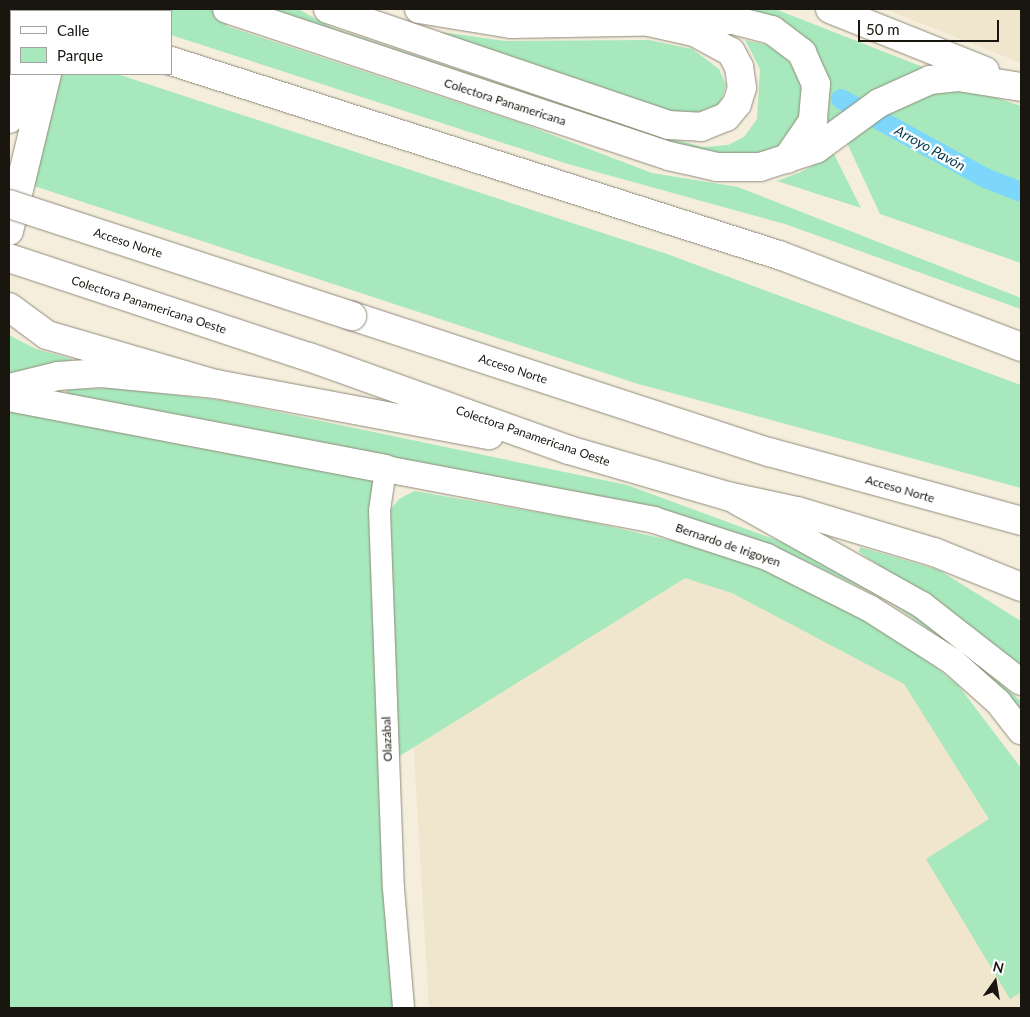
<!DOCTYPE html>
<html>
<head>
<meta charset="utf-8">
<style>
	body { margin:0 }
	#map { position:relative; width:1030px; height:1017px; overflow:hidden; background:#f5eedd; font-family:Lato,sans-serif }
	div>[style] { position:absolute }
	.built>* { inset:0; background:#efe6cd }
	.green>* { inset:0; background:#a7e8bc }
	.canal>* { height:20px; margin:-10px; padding:0 10px; transform-origin:10px; border-radius:10px; background:#7dd7fc }
	.roads { filter:drop-shadow(0 0 1px #908a7a) drop-shadow(0 0 1px #908a7a) }
	.minor>* { height:21px; margin:-10.5px; padding:0 10.5px; transform-origin:10.5px; border-radius:10.5px; background:#fff }
	.tertiary>* { height:26px; margin:-13px; padding:0 13px; transform-origin:13px; border-radius:13px; background:#fff }
	.secondary>* { height:28px; margin:-14px; padding:0 14px; transform-origin:14px; border-radius:14px; background:#fff }
	.motorway>* { height:28px; margin:-14px; padding:0 14px; transform-origin:14px; border-radius:14px; background:#fff }
	.bridges { filter:drop-shadow(0 0 1px #908a7a) drop-shadow(0 0 1px #908a7a) }
	.motorway-bridge>* { height:28px; margin:-14px; padding:0 14px; transform-origin:14px; border-radius:14px; background:#fff }
	span { translate:-50% -50%; white-space:nowrap; text-align:center; line-height:1.15; -webkit-text-stroke:4.5px #fff; paint-order:stroke }
	.street-label { font-size:12px; color:#191610 }
	.water-label { font-size:14px; color:#00384a; font-style:italic }
	.frame { position:absolute; inset:0; border:10px solid #191610; pointer-events:none }
	.legend { position:absolute; left:10px; top:10px; width:162px; height:65px; box-sizing:border-box; background:#fff; border:1px solid #a3a29f; margin:0; padding:6px 9px; list-style:none; font-size:15px; color:#191610 }
	.legend li { display:flex; align-items:center; gap:10px; height:25px }
	.legend b { width:25px; border:1px solid #a3a29f }
	.north { position:absolute; left:970px; top:957px; width:50px; height:50px; -webkit-text-stroke:4px #fff; paint-order:stroke; rotate:13deg; font-size:14px; font-weight:700; line-height:20px; text-align:center; color:#191610 }
	.north::after { content:''; display:block; margin:auto; width:18px; height:22px; background:#191610; clip-path:polygon(50% 0,100% 100%,50% 72%,0 100%) }
	.scale { position:absolute; left:858px; top:20px; width:141px; height:22px; box-sizing:border-box; border:2px solid #191610; border-top:0; padding-left:6px; font-size:15px; line-height:18px; white-space:nowrap; color:#191610; -webkit-text-stroke:4px #fff; paint-order:stroke }
</style>
</head>
<body>
<div id="map">
	<div class="built">
		<div style="clip-path:polygon(885px 9px,1021px 9px,1021px 63px)"></div>
		<div style="clip-path:polygon(402px 551px,726px 577px,919px 682px,1021px 846px,1021px 1008px,429px 1008px)"></div>
	</div>
	<div class="green">
		<div style="clip-path:polygon(9px 9px,11px 11px,9px 75px)"></div>
		<div style="clip-path:polygon(90px 9px,231px 9px,226px 26px,521px 123px,652px 173px,738px 187px,1021px 298px,1021px 309px,785px 224px,568px 164px,171px 35px,171px 11px)"></div>
		<div style="clip-path:polygon(264px 9px,298px 9px,333px 28px,633px 128px,703px 147px,728px 145px,744px 137px,757px 119px,760px 69px,745px 40px,768px 45px,789px 61px,804px 85px,806px 119px,772px 154px,700px 154px)"></div>
		<div style="clip-path:polygon(729px 9px,775px 9px,928px 69px,827px 137px,829px 86px)"></div>
		<div style="clip-path:polygon(406px 27px,505px 41px,649px 40px,692px 49px,719px 69px,726px 85px,720px 105px,682px 117px)"></div>
		<div style="clip-path:polygon(57px 74px,117px 74px,667px 254px,1021px 385px,1021px 488px,635px 383px,31px 185px)"></div>
		<div style="clip-path:polygon(941px 90px,979px 92px,1021px 106px,1021px 263px,880px 214px,847px 143px,893px 105px)"></div>
		<div style="clip-path:polygon(834px 154px,861px 208px,777px 181px,801px 172px)"></div>
		<div style="clip-path:polygon(9px 335px,36px 349px,72px 359px,71px 363px,9px 378px)"></div>
		<div style="clip-path:polygon(112px 388px,220px 400px,627px 485px,782px 542px,884px 593px,958px 646px,1021px 701px,1021px 721px,980px 672px,938px 636px,885px 599px,779px 549px,668px 512px,263px 431px,128px 410px,69px 398px,66px 389px)"></div>
		<div style="clip-path:polygon(9px 397px,385px 469px,403px 1008px,9px 1008px)"></div>
		<div style="clip-path:polygon(414px 491px,577px 519px,704px 548px,772px 571px,904px 641px,958px 685px,1021px 768px,1021px 992px,1010px 999px,926px 859px,989px 819px,904px 684px,732px 593px,685px 578px,398px 757px,388px 513px,399px 499px)"></div>
		<div style="clip-path:polygon(860px 547px,939px 570px,1021px 621px,1021px 672px,969px 626px,859px 552px)"></div>
	</div>
	<div class="canal">
		<div style="left:841px;top:99px;width:164px;rotate:28.7deg"></div>
		<div style="left:985px;top:178px;width:39px;rotate:21deg"></div>
	</div>
	<div class="roads">
		<div class="minor">
			<div style="left:385px;top:469px;width:41px;rotate:98.3deg"></div>
			<div style="left:379px;top:510px;width:378px;rotate:87.9deg"></div>
			<div style="left:393px;top:888px;width:120px;rotate:85.2deg"></div>
		</div>
		<div class="tertiary">
			<div style="left:385px;top:469px;width:274px;rotate:10.7deg"></div>
			<div style="left:654px;top:520px;width:119px;rotate:18.1deg"></div>
			<div style="left:767px;top:557px;width:114px;rotate:26.6deg"></div>
			<div style="left:869px;top:608px;width:98px;rotate:32.6deg"></div>
			<div style="left:952px;top:661px;width:62px;rotate:41.7deg"></div>
			<div style="left:998px;top:702px;width:37px;rotate:52deg"></div>
			<div style="left:736px;top:501px;width:213px;rotate:29.2deg"></div>
			<div style="left:922px;top:605px;width:125px;rotate:37.9deg"></div>
		</div>
		<div class="secondary">
			<div style="left:227px;top:9px;width:466px;rotate:18.4deg"></div>
			<div style="left:669px;top:156px;width:49px;rotate:12.9deg"></div>
			<div style="left:717px;top:167px;width:43px"></div>
			<div style="left:760px;top:167px;width:59px;rotate:-17.8deg"></div>
			<div style="left:816px;top:149px;width:78px;rotate:-36.1deg"></div>
			<div style="left:879px;top:103px;width:56px;rotate:-24.3deg"></div>
			<div style="left:930px;top:80px;width:28px;rotate:-6deg"></div>
			<div style="left:958px;top:77px;width:64px;rotate:9deg"></div>
			<div style="left:328px;top:9px;width:359px;rotate:18.8deg"></div>
			<div style="left:668px;top:125px;width:33px;rotate:3deg"></div>
			<div style="left:701px;top:127px;width:27px;rotate:-22deg"></div>
			<div style="left:726px;top:117px;width:17px;rotate:-50deg"></div>
			<div style="left:737px;top:104px;width:17px;rotate:-73deg"></div>
			<div style="left:742px;top:88px;width:21px;rotate:-98deg"></div>
			<div style="left:739px;top:67px;width:17px;rotate:-118deg"></div>
			<div style="left:731px;top:52px;width:42px;rotate:-151.6deg"></div>
			<div style="left:694px;top:32px;width:46px;rotate:-167.5deg"></div>
			<div style="left:419px;top:9px;width:93px;rotate:9.3deg"></div>
			<div style="left:511px;top:24px;width:222px;rotate:-1deg"></div>
			<div style="left:733px;top:20px;width:40px;rotate:14.4deg"></div>
			<div style="left:772px;top:30px;width:38px;rotate:37deg"></div>
			<div style="left:802px;top:53px;width:34px;rotate:66deg"></div>
			<div style="left:816px;top:84px;width:37px;rotate:95deg"></div>
			<div style="left:813px;top:121px;width:46px;rotate:124.4deg"></div>
			<div style="left:830px;top:9px;width:167px;rotate:21.8deg"></div>
			<div style="left:62px;top:11px;width:2px;rotate:-63deg"></div>
			<div style="left:9px;top:231px;width:162px;rotate:-76.4deg"></div>
			<div style="left:9px;top:258px;width:316px;rotate:18.3deg"></div>
			<div style="left:309px;top:357px;width:276px;rotate:19.7deg"></div>
			<div style="left:569px;top:450px;width:165px;rotate:16.2deg"></div>
			<div style="left:9px;top:307px;width:47px;rotate:36.4deg"></div>
			<div style="left:47px;top:335px;width:176px;rotate:16.2deg"></div>
			<div style="left:216px;top:384px;width:278px;rotate:10.6deg"></div>
		</div>
		<div class="motorway">
			<div style="left:10px;top:9px;width:7px;rotate:16deg"></div>
			<div style="left:171px;top:61px;width:638px;rotate:17.7deg"></div>
			<div style="left:779px;top:255px;width:259px;rotate:20.8deg"></div>
			<div style="left:9px;top:119px;width:46px;rotate:-76.3deg"></div>
			<div style="left:352px;top:316px;width:439px;rotate:18.1deg"></div>
			<div style="left:769px;top:452px;width:261px;rotate:15.3deg"></div>
			<div style="left:9px;top:388px;width:50px;rotate:-13.8deg"></div>
			<div style="left:58px;top:376px;width:43px;rotate:-4deg"></div>
			<div style="left:101px;top:373px;width:116px;rotate:5.5deg"></div>
			<div style="left:9px;top:397px;width:383px;rotate:10.8deg"></div>
			<div style="left:727px;top:496px;width:72px;rotate:12.1deg"></div>
			<div style="left:797px;top:511px;width:143px;rotate:16.7deg"></div>
			<div style="left:934px;top:552px;width:94px;rotate:21.9deg"></div>
		</div>
	</div>
	<div class="bridges">
		<div class="motorway-bridge">
			<div style="left:9px;top:204px;width:361px;rotate:18.1deg"></div>
		</div>
	</div>
	<div class="street-label">
		<span style="left:505px;top:102px;rotate:18deg">Colectora Panamericana</span>
		<span style="left:128px;top:243px;rotate:18deg">Acceso Norte</span>
		<span style="left:149px;top:305px;rotate:18deg">Colectora Panamericana Oeste</span>
		<span style="left:513px;top:369px;rotate:18deg">Acceso Norte</span>
		<span style="left:533px;top:436px;rotate:19deg">Colectora Panamericana Oeste</span>
		<span style="left:900px;top:489px;rotate:16deg">Acceso Norte</span>
		<span style="left:728px;top:545px;rotate:19deg">Bernardo de Irigoyen</span>
		<span style="left:387px;top:739px;rotate:-92deg">Olazábal</span>
	</div>
	<div class="water-label">
		<span style="left:930px;top:148px;rotate:29deg">Arroyo Pavón</span>
	</div>
	<div class="frame"></div>
	<ul class="legend">
	<li><b style="height:6px;background:#fff"></b>Calle</li>
	<li><b style="height:14px;background:#a7e8bc"></b>Parque</li>
	</ul>
	<div class="north">N</div>
	<div class="scale">50 m</div>
</div>
</body>
</html>
